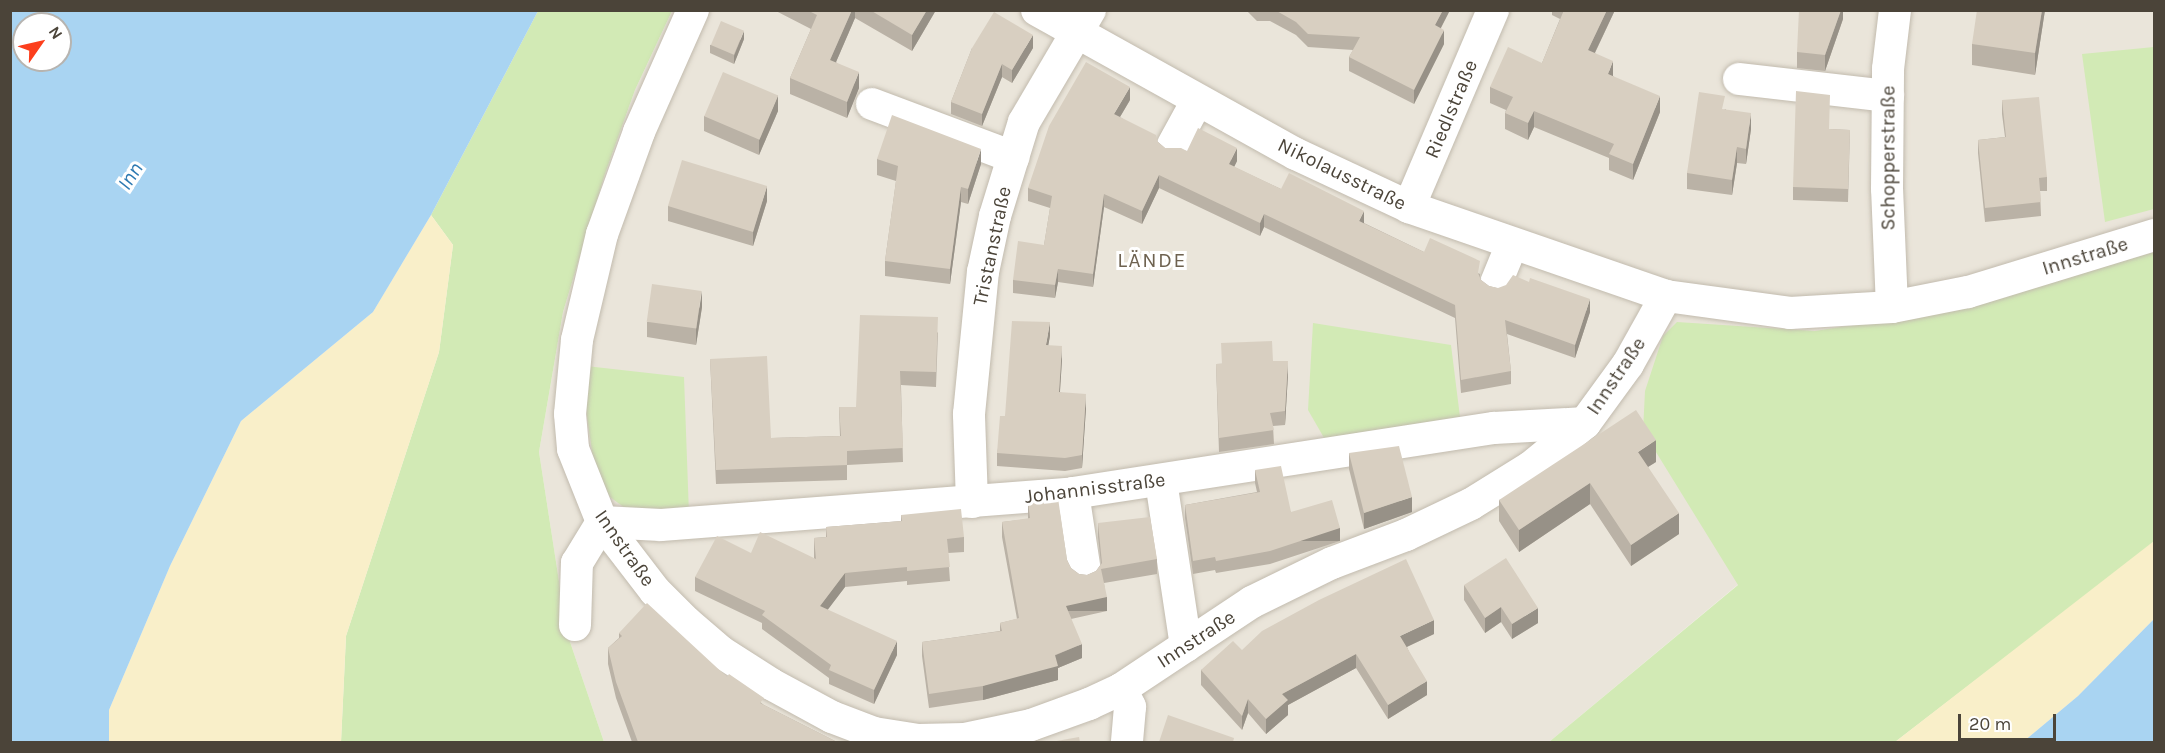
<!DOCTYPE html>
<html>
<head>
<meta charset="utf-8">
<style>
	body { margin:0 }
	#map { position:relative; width:2165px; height:753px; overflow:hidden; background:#f6f3ec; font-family:Karla,sans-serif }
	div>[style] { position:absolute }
	.residential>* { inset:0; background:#eae5da }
	.green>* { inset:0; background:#d2eab5 }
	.sand>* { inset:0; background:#f9efc9 }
	.water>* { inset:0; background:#a9d4f2 }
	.roads { filter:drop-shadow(0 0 2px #c2bbae) drop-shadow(0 0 2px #c2bbae) }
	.minor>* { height:32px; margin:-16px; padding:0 16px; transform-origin:16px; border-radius:16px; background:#fff }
	.wall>* { inset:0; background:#bab2a6 }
	.shaded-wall>* { inset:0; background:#979187; transform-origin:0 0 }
	.building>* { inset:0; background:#d8cfc1; transform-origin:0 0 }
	span { translate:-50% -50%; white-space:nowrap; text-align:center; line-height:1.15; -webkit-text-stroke:6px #fff; paint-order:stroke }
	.street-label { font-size:20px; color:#4b4439 }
	.water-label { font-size:21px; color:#2e7ab2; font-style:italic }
	.neighbourhood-label { font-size:21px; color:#6e6250; letter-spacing:1.5px }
	.frame { position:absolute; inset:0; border:12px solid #4b4439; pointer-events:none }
	.north { position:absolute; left:12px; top:12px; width:60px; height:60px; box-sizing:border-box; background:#fff; border:2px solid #b7b4b0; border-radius:50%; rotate:56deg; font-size:16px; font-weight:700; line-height:24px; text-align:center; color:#4b4439 }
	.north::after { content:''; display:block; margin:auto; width:21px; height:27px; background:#fc3f1d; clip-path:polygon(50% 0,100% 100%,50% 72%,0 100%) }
	.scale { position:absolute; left:1958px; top:714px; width:98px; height:27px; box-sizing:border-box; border:3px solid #4b4439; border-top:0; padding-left:8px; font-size:18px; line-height:21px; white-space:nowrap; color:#4b4439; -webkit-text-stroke:4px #fff; paint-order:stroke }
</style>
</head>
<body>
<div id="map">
	<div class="residential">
		<div style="clip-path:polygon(672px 11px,2154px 11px,2154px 252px,2030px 288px,1902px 448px,1549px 742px,604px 742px,567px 633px,539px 452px,563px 312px,605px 174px,635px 90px)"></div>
	</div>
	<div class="green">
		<div style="clip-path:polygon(538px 11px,672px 11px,635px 90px,605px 174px,563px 312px,539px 452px,567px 633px,604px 742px,341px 742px,346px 636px,439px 352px,453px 245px,431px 215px)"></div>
		<div style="clip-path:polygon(2154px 47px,2154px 209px,2105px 222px,2082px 54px)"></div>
		<div style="clip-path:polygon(2154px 252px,2154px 543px,1895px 742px,1549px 742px,1738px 585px,1643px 431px,1645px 391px,1663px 336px,1677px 322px,1815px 331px,1922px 314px,2030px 288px)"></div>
		<div style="clip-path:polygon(1313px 323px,1451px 345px,1460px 417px,1327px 443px,1308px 410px)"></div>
		<div style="clip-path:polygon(586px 366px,684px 377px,689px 514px,629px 511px,610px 497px,600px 482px,593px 458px,584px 396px)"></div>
	</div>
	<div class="sand">
		<div style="clip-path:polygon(431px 215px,453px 245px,439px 352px,346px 636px,341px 742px,109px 742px,109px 710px,170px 566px,241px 421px,373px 312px)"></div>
		<div style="clip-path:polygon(2154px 541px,2154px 619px,2078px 696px,2023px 742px,1895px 742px)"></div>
	</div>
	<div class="water">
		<div style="clip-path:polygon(evenodd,10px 11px,538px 11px,431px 215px,373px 312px,241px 421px,170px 566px,109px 710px,109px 742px,11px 742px,10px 11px,24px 24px,60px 24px,60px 60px,24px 60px,24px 24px)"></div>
		<div style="clip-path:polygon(2154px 619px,2154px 742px,2023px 742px,2078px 696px)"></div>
	</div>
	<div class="roads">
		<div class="minor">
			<div style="left:693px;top:10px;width:133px;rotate:113.9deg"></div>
			<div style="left:639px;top:132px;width:109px;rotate:109.9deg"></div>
			<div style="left:602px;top:234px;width:109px;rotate:103.3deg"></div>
			<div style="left:577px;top:340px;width:74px;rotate:95.4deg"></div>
			<div style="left:570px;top:414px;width:35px;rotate:85deg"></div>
			<div style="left:573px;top:449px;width:79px;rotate:68.3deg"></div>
			<div style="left:602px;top:522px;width:87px;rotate:52.5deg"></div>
			<div style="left:655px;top:591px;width:44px;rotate:45deg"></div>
			<div style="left:686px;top:622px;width:46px;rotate:40.6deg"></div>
			<div style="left:721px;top:652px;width:59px;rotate:32.6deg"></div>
			<div style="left:771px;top:684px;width:69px;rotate:28.4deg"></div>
			<div style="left:832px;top:717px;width:45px;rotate:20.9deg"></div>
			<div style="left:874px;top:733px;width:45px;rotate:9deg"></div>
			<div style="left:918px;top:740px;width:47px;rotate:-1.2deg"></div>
			<div style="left:965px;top:739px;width:67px;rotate:-12deg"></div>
			<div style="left:1031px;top:725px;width:62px;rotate:-19.9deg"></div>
			<div style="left:1089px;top:704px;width:35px;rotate:-25deg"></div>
			<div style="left:1121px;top:689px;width:157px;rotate:-33.6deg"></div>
			<div style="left:1252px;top:602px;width:89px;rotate:-26deg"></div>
			<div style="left:1332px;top:563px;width:79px;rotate:-20.7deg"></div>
			<div style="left:1406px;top:535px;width:72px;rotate:-25.5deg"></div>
			<div style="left:1471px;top:504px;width:70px;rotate:-31.7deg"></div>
			<div style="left:1531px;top:467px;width:70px;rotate:-39.2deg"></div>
			<div style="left:1585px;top:423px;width:73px;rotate:-53.9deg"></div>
			<div style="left:1628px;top:364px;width:78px;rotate:-60.8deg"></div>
			<div style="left:1037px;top:10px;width:296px;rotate:29.1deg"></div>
			<div style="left:1296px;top:154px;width:125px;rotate:25.1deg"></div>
			<div style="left:1409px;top:207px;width:272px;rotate:19.1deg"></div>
			<div style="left:1666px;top:296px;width:125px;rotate:7.8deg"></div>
			<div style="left:1790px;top:313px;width:102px;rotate:-3.4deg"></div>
			<div style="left:1892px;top:307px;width:77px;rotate:-11.2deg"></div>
			<div style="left:1968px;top:292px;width:195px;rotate:-17deg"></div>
			<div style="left:1739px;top:79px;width:150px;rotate:6.5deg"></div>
			<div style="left:872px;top:104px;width:151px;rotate:20.6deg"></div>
			<div style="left:1173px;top:145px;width:50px;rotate:-61.4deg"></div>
			<div style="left:1409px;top:207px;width:214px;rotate:-66.9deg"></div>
			<div style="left:1496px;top:283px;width:42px;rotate:-67.7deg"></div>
			<div style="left:1892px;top:307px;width:118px;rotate:-92.4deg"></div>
			<div style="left:1887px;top:189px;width:120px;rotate:-89.5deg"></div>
			<div style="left:1888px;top:69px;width:59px;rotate:-83.2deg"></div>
			<div style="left:1161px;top:481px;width:167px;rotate:81.4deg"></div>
			<div style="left:1073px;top:493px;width:79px;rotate:81.3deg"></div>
			<div style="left:972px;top:502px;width:88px;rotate:-92deg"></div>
			<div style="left:969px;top:414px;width:143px;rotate:-84.4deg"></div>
			<div style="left:983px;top:272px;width:57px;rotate:-77.9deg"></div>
			<div style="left:995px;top:216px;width:98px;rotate:-72.9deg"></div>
			<div style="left:1024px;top:122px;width:130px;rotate:-59.5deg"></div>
			<div style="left:602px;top:522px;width:59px;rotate:2.9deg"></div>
			<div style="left:661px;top:525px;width:413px;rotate:-4.4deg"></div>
			<div style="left:1073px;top:493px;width:426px;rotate:-8.8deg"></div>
			<div style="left:1494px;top:428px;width:91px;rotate:-3.1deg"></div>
			<div style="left:575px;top:625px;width:62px;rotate:-88.2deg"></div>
			<div style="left:577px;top:563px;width:48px;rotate:-58.6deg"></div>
			<div style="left:1121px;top:689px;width:20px;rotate:63deg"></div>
			<div style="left:1130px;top:707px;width:35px;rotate:95deg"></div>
		</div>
	</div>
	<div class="wall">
		<div style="clip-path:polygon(774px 10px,936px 10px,912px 51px,855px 18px,836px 62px,859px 88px,847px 118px,790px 94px,790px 78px,811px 29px)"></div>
		<div style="clip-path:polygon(1246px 10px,1450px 10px,1441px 28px,1444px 44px,1414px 104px,1349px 71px,1349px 57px,1353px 50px,1308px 47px,1296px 35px,1270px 21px,1257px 21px)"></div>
		<div style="clip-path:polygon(1552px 10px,1615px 10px,1595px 53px,1613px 76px,1660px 112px,1633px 180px,1609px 170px,1609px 158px,1534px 127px,1528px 140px,1505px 129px,1505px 113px,1506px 110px,1490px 103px,1490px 87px,1542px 63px,1560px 19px,1552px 15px)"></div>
		<div style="clip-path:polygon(1843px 10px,1843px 19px,1825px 71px,1797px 68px,1797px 52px)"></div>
		<div style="clip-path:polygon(2045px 10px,2035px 75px,1972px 65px,1972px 44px)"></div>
		<div style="clip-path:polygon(744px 39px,734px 64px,710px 53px,710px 45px)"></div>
		<div style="clip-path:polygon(972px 48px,1033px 48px,1012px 83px,1002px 77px,982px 126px,951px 114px,951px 102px)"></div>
		<div style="clip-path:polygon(1130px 100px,1120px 117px,1158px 142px,1165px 148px,1187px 151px,1237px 161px,1234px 167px,1281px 189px,1364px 223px,1424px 252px,1480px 274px,1480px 277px,1481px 280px,1489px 286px,1590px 312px,1575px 358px,1507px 334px,1511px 371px,1511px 384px,1461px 393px,1455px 318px,1264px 227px,1260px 236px,1159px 188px,1142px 224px,1104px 207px,1093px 287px,1058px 282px,1055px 298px,1013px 293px,1013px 280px,1044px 245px,1050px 208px,1028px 201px,1028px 188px)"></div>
		<div style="clip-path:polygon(2002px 100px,2047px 177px,2047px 191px,2040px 191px,2041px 216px,1985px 222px,1978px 153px,1978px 140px,2005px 137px,2002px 114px)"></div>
		<div style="clip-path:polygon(1725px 109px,1751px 129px,1746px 164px,1737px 163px,1732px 195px,1687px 189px,1687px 173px)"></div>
		<div style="clip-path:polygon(778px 111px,759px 155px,704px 131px,704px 116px)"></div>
		<div style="clip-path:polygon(1829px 129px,1850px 130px,1848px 202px,1793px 200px,1793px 187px)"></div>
		<div style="clip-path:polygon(877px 159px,981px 164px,968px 204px,961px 202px,950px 284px,885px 276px,885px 261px,896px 181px,877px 175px)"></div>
		<div style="clip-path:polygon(767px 201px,753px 246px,668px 221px,668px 206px)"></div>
		<div style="clip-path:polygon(702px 307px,696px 345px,647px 337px,647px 322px)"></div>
		<div style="clip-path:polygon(938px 332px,936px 387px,901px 385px,903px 462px,847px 465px,847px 480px,716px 484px,710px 359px,771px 438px,840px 436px,839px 407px,856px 407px)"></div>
		<div style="clip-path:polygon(1050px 336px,1048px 345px,1062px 359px,1060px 392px,1086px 408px,1082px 468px,1065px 471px,997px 466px,997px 453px,1005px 416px)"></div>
		<div style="clip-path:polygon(1273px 361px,1288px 374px,1285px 425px,1273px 426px,1274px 444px,1219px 452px,1216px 364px)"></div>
		<div style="clip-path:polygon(1349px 453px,1412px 512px,1364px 529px,1349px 469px)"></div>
		<div style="clip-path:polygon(1656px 462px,1648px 467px,1679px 534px,1631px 566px,1590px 504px,1519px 552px,1499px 521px,1499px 500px)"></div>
		<div style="clip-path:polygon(1255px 470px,1291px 512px,1340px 541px,1270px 564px,1216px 573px,1215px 570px,1193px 574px,1185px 518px,1185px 505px,1257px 492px,1255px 483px)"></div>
		<div style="clip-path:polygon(1028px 501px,1067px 560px,1071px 568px,1079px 574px,1087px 575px,1096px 571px,1101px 564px,1098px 537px,1098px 523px,1157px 559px,1157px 574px,1104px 583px,1107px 611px,1071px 619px,1082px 658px,1058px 668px,1058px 680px,983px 700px,929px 708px,922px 656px,922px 642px,1000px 631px,1000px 623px,1017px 619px,1002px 537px,1002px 522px,1028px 519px)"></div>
		<div style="clip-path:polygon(901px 515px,964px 537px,964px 552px,948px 553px,950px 581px,907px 585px,907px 581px,845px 587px,827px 610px,897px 655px,874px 704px,829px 684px,829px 678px,762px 629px,762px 623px,695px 591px,695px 577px,751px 553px,814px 559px,814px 538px,826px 537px,826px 527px,901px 521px)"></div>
		<div style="clip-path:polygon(1464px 585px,1538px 623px,1512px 639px,1501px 622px,1485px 633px,1464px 600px)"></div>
		<div style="clip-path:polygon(619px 633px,727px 677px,764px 705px,837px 742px,632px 742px,616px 698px,608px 664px,608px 648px,619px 638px)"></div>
		<div style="clip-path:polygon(1434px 634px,1407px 647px,1427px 695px,1388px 719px,1356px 668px,1288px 705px,1288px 715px,1266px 734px,1248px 713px,1242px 730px,1201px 685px,1201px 670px,1242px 650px)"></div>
	</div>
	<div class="shaded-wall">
		<div style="clip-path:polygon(852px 10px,855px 10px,855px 18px,830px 76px,830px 60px)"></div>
		<div style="clip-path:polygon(927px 10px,936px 10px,912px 51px,912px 35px)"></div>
		<div style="clip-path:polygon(1443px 10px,1450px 10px,1435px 39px,1435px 25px)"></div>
		<div style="clip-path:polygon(1607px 10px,1615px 10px,1588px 67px,1588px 50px)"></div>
		<div style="clip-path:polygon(1841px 10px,1843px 10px,1843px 19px,1825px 71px,1825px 55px)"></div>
		<div style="clip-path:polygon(2042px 10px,2045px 10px,2035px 75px,2035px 53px)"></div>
		<div style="clip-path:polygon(1444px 30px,1444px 44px,1414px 104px,1414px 90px)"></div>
		<div style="clip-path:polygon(744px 31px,744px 39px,734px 64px,734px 56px)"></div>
		<div style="clip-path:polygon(1033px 35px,1033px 48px,1012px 83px,1012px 70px)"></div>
		<div style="clip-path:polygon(1613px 61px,1613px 77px,1608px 74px)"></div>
		<div style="clip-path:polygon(1002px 64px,1002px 77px,982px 126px,982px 114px)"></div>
		<div style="clip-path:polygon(859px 72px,859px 88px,847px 118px,847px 102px)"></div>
		<div style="clip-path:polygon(1130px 87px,1130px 100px,1114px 127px,1114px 114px)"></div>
		<div style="clip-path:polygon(778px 95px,778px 111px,759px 155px,759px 140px)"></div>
		<div style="clip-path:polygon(1660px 96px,1660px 112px,1633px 180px,1633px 164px)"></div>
		<div style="clip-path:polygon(1534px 111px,1534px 127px,1528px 140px,1528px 123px)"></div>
		<div style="clip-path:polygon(1751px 113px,1751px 129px,1746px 164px,1746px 149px)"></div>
		<div style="clip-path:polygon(1737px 147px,1737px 163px,1732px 195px,1732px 180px)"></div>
		<div style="clip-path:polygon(1237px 148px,1237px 161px,1229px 177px,1229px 164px)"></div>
		<div style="clip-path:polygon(981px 149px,981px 164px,968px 204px,968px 189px)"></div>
		<div style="clip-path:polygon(1159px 175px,1159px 188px,1142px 224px,1142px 211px)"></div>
		<div style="clip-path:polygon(767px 186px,767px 201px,753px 246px,753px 231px)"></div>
		<div style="clip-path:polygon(961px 187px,961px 202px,950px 284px,950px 269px)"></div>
		<div style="clip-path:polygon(1104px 194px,1104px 207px,1093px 287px,1093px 274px)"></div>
		<div style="clip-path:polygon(1364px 211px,1364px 224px,1359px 221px)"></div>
		<div style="clip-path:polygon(1264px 214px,1264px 227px,1260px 236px,1260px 223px)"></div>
		<div style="clip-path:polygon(1058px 269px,1058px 282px,1055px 298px,1055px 285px)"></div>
		<div style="clip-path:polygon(702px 291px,702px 307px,696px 345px,696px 329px)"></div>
		<div style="clip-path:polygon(1590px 299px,1590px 312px,1575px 358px,1575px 345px)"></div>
		<div style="clip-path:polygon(1050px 322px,1050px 336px,1046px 358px,1046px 345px)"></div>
		<div style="clip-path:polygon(1062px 346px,1062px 359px,1059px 406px,1059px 392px)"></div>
		<div style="clip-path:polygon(1288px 361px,1288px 374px,1285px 425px,1285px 411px)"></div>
		<div style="clip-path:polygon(1086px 394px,1086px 408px,1082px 468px,1082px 455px)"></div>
		<div style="clip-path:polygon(1656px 440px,1656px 462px,1638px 473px,1638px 452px)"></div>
		<div style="clip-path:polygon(1590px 483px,1590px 504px,1519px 552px,1519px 530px)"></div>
		<div style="clip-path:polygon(1412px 497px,1412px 512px,1364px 529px,1364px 513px)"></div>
		<div style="clip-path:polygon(1679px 513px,1679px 534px,1631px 566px,1631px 545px)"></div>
		<div style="left:1340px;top:528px;width:13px;height:74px;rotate:90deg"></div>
		<div style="clip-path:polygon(845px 573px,845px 587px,820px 620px,820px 606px)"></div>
		<div style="left:1107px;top:597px;width:14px;height:42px;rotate:90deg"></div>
		<div style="clip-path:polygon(1501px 607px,1501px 622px,1485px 633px,1485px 618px)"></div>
		<div style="clip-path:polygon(1538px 608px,1538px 623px,1512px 639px,1512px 624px)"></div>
		<div style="clip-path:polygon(1434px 620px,1434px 634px,1400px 650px,1400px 636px)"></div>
		<div style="clip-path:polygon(897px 641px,897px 655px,874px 704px,874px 690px)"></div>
		<div style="clip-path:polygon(1082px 644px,1082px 658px,1058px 668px,1058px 680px,983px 700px,983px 686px)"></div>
		<div style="clip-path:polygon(1356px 654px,1356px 668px,1288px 705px,1288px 715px,1266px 734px,1266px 719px,1282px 694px)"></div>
		<div style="clip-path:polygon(1427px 681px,1427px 695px,1388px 719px,1388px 705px)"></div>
		<div style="clip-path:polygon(1248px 699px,1248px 713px,1242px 730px,1242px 716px)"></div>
	</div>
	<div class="building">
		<div style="clip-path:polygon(807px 10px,852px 10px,830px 60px,859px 72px,847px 102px,790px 78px,817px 15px)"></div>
		<div style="clip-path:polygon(870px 10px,927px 10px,912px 35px)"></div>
		<div style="clip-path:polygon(1275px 10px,1443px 10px,1435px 25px,1444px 30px,1414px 90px,1349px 57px,1360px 37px,1308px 34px,1296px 22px)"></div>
		<div style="clip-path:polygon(1564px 10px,1607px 10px,1588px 50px,1613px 61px,1608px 74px,1660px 96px,1633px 164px,1609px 154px,1614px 144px,1534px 111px,1528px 123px,1505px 113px,1513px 97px,1490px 87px,1508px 47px,1542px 63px)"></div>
		<div style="clip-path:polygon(1799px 10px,1841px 10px,1825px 55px,1797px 52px)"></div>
		<div style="clip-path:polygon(1977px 10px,2042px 10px,2035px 53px,1972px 44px)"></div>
		<div style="clip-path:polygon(994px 12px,1033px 35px,1012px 70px,1002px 64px,982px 114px,951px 102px,972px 48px)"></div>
		<div style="left:721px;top:21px;width:25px;height:26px;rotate:23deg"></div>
		<div style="clip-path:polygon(1086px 62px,1130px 87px,1114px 114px,1156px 135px,1158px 142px,1165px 148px,1181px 148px,1187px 151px,1198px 128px,1237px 148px,1229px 164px,1281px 189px,1289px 173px,1364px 211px,1359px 221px,1424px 252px,1430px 238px,1480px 261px,1478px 273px,1481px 280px,1489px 286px,1498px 288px,1506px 285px,1513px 275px,1529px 282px,1530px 278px,1590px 299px,1575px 345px,1505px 320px,1511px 371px,1461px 380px,1455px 305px,1264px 214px,1260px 223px,1159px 175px,1142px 211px,1104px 194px,1093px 274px,1058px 269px,1055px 285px,1013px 280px,1018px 241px,1044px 245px,1052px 196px,1028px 188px,1049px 126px)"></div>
		<div style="left:723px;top:72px;width:60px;height:48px;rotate:23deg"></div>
		<div style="clip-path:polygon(1796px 91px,1830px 95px,1829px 129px,1850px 130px,1848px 189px,1793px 187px)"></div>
		<div style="clip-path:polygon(1699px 92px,1725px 96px,1722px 109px,1751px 113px,1746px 149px,1737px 147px,1732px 180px,1687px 173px)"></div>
		<div style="clip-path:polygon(2039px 97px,2047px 177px,2039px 178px,2041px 202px,1985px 208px,1978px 140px,2006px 137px,2002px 100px)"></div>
		<div style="clip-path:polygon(892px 115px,981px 149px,968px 189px,961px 187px,950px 269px,885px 261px,898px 166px,877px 159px)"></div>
		<div style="left:682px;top:160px;width:89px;height:48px;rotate:17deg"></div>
		<div style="left:652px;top:284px;width:50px;height:38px;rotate:8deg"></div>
		<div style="clip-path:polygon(860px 315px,938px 317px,936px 372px,900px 371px,903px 448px,847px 451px,847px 465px,716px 470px,710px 359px,767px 356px,771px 438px,841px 436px,839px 407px,856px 407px)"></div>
		<div style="clip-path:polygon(1012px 321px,1050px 322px,1046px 345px,1062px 346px,1059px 392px,1086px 394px,1082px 455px,1065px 458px,997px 453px,1000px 416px,1005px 416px)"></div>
		<div style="clip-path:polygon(1272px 341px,1273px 361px,1288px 361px,1285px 411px,1270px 413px,1274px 430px,1219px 438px,1216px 364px,1222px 364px,1221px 343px)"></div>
		<div style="clip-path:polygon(1636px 410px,1656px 440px,1638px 452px,1679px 513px,1631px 545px,1590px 483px,1519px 530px,1499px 500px)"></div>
		<div style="clip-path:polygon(1399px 446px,1412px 497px,1364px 513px,1349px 453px)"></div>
		<div style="clip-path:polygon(1281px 466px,1291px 512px,1332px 500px,1340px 528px,1270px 551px,1216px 561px,1215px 557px,1193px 561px,1185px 505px,1260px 492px,1255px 470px)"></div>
		<div style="clip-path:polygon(1058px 498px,1067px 560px,1071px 568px,1079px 574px,1087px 575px,1096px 571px,1102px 563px,1098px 523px,1150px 517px,1157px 559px,1101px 569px,1107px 597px,1066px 606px,1082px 644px,1055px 655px,1058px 666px,983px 686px,929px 694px,922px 642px,1002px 631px,1000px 623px,1019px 618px,1002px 522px,1030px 518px,1028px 501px)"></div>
		<div style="clip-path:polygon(961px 509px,964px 537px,947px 539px,950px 567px,907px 571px,907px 567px,845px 573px,820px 606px,897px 641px,874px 690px,829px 670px,831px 665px,762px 615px,765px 611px,695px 577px,717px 536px,751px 553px,760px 532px,816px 559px,814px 538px,827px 537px,826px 527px,902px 521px,901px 515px)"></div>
		<div style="clip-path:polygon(1506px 558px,1538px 608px,1512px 624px,1501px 607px,1485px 618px,1464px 585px)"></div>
		<div style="clip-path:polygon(1406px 559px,1434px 620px,1400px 636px,1427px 681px,1388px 705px,1356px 654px,1282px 694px,1288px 700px,1266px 719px,1248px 699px,1242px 716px,1201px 670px,1233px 641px,1242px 650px,1262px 631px,1319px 600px)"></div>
		<div style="clip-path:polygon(647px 603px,727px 677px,729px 674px,764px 698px,760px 703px,837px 742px,638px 742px,616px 682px,608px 648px,622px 636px,619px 633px)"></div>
		<div style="clip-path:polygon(1168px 715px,1234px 738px,1233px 742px,1159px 742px)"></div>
		<div style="clip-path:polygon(1079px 737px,1080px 742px,1051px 742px)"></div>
	</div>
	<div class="street-label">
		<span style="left:1451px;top:109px;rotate:-67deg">Riedlstraße</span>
		<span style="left:1888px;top:158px;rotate:-90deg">Schopperstraße</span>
		<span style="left:1342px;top:174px;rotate:26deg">Nikolausstraße</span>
		<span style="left:992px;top:246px;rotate:-78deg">Tristanstraße</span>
		<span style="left:2085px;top:256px;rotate:-17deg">Innstraße</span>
		<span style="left:1616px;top:376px;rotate:-56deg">Innstraße</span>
		<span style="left:1095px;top:488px;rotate:-7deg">Johannisstraße</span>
		<span style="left:625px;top:548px;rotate:55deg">Innstraße</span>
		<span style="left:1196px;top:639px;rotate:-33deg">Innstraße</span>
	</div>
	<div class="water-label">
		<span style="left:130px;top:176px;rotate:-57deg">Inn</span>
	</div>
	<div class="neighbourhood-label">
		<span style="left:1152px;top:260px">LÄNDE</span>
	</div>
	<div class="frame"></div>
	<div class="north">N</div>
	<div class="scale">20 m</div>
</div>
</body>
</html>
